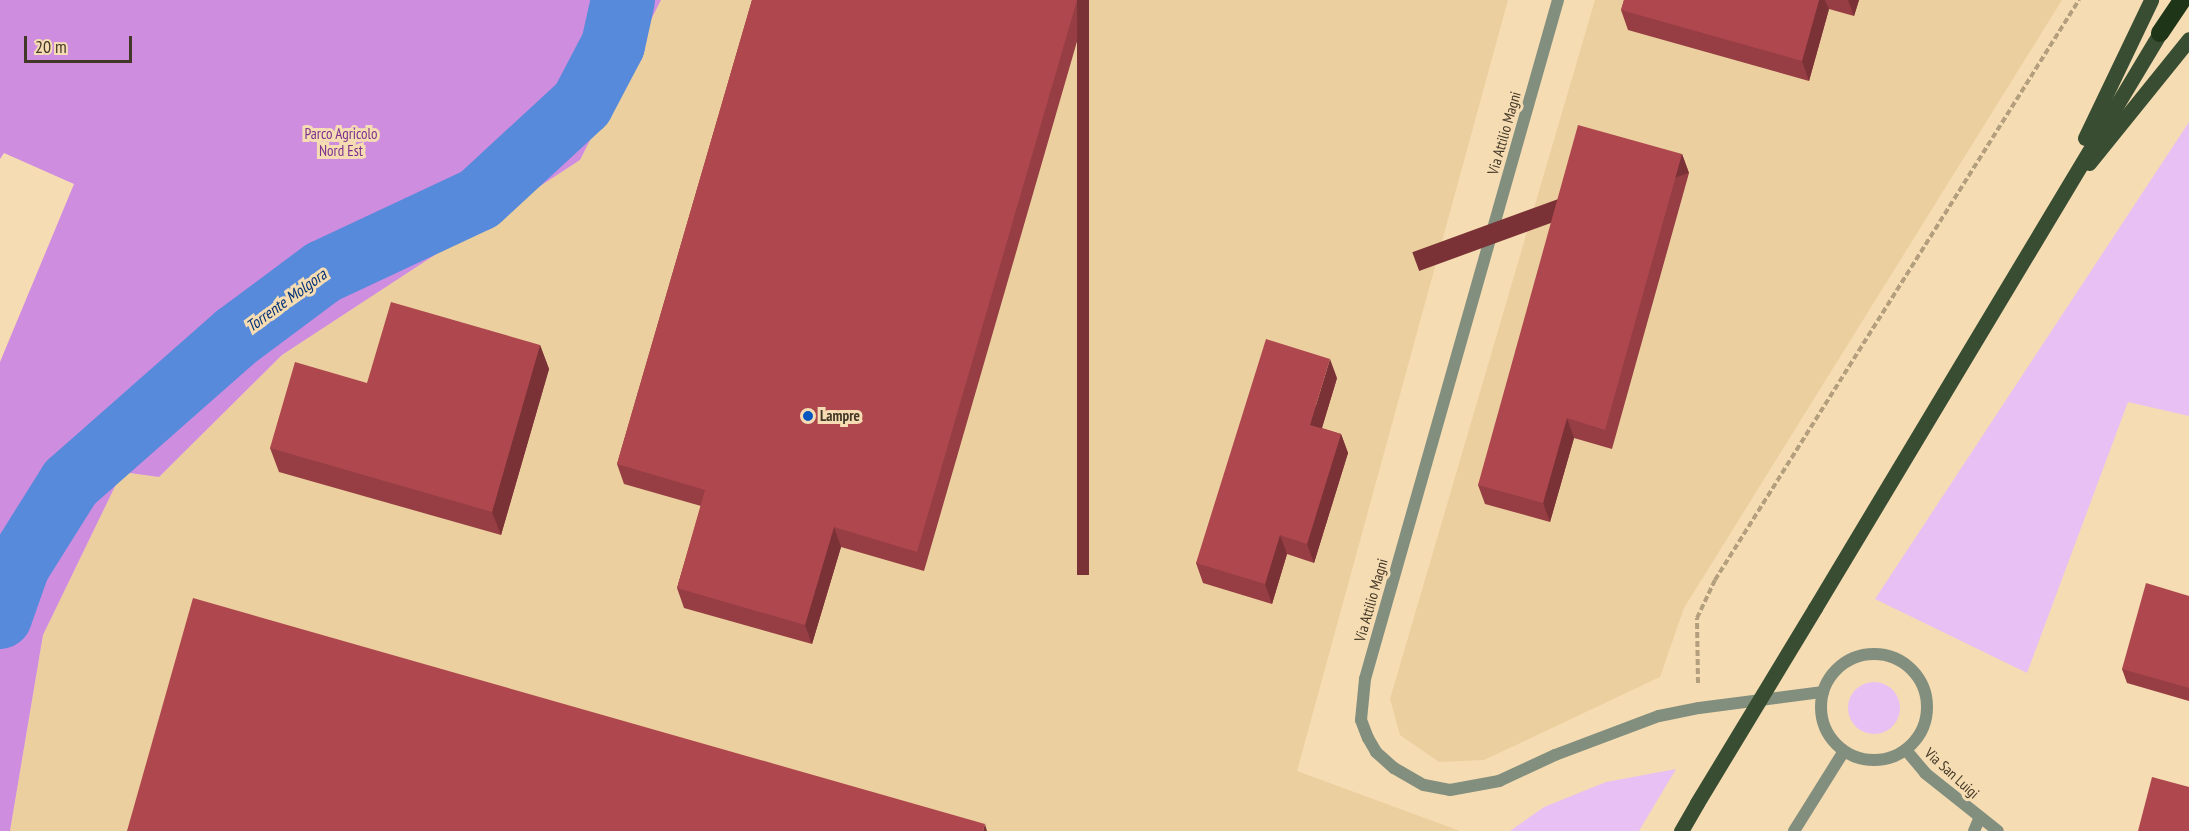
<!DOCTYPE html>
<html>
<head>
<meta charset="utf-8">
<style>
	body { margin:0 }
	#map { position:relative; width:2189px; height:831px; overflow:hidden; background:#f6dcb2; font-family:"PT Sans Narrow",sans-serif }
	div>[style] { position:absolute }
	.built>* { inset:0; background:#eccf9f }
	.green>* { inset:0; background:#e9c0f4 }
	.round { border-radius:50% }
	.forest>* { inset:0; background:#ce8ddf }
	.river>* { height:64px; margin:-32px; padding:0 32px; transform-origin:32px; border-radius:32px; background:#578ada }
	.path>* { height:4px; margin-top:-2px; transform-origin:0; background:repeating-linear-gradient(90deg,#b39e7e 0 6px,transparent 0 9px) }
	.street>* { height:12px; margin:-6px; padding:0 6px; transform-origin:6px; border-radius:6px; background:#828f7f }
	.street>.ring { margin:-6px; padding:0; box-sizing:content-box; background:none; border:12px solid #828f7f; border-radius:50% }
	.primary>* { height:15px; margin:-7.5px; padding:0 7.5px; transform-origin:7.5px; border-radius:7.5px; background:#384d32 }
	.highway>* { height:18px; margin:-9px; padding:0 9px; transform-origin:9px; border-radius:9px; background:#1e3617 }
	.primary-bridge>* { height:15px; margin:-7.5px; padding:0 7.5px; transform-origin:7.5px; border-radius:7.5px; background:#384d32 }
	.wall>* { inset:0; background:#963e43 }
	.shaded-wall>* { inset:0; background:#7a3237; transform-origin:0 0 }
	.building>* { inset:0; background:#ae484e }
	.dots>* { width:16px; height:16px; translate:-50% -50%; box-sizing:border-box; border:3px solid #f6dcb2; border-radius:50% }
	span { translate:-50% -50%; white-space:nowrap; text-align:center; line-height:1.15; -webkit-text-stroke:6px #f6dcb2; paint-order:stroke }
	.park-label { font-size:15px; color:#7c2f8f }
	.street-label { font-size:15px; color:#433828 }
	.poi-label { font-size:15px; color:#433828; font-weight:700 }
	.left { translate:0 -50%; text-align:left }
	.water-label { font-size:16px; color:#003077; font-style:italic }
	.scale { position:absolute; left:24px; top:36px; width:108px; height:27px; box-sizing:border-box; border:3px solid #433828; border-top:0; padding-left:8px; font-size:18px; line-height:21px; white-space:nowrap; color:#433828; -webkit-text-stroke:4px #f6dcb2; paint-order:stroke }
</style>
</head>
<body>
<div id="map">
	<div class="built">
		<div style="clip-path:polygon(661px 0,1508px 0,1297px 771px,1460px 831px,10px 831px,43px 635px,122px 472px,159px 477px,282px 355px,580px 160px)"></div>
		<div style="clip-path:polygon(1595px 0,2062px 0,1684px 608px,1660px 677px,1484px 760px,1439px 762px,1400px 735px,1390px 699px)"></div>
	</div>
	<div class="green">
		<div style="clip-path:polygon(2189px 122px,2189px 416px,2128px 402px,2027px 673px,1875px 599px)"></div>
		<div class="round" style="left:1848px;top:682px;width:52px;height:52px"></div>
		<div style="clip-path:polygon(1676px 769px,1639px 831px,1510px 831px,1544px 807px,1606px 782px)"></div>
	</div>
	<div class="forest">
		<div style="clip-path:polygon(0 0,661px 0,580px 160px,282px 355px,159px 477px,122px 472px,43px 635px,10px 831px,0 831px,0 362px,74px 184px,4px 153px,0 159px)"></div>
	</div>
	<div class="river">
		<div style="left:0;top:617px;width:54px;rotate:-70.6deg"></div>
		<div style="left:18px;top:566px;width:98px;rotate:-57.9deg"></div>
		<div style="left:70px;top:483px;width:222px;rotate:-41.4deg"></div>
		<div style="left:237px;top:336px;width:107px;rotate:-36.7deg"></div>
		<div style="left:323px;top:272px;width:172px;rotate:-25.1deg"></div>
		<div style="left:479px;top:199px;width:140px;rotate:-42.7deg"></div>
		<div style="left:582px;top:104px;width:67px;rotate:-62.3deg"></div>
		<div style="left:613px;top:45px;width:46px;rotate:-77.5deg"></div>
	</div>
	<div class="path">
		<div style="left:1698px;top:683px;width:65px;rotate:-90.9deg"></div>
		<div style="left:1697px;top:618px;width:42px;rotate:-64.7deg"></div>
		<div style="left:1715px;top:580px;width:685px;rotate:-57.89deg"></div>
	</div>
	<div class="street">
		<div style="left:1558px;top:0;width:706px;rotate:105.87deg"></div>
		<div style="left:1365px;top:679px;width:41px;rotate:95.6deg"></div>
		<div style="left:1361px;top:720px;width:19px;rotate:69deg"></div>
		<div style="left:1368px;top:738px;width:16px;rotate:60deg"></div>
		<div style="left:1376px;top:752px;width:24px;rotate:42deg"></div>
		<div style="left:1394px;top:768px;width:34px;rotate:30deg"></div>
		<div style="left:1424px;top:785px;width:26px;rotate:11deg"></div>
		<div style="left:1450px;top:790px;width:50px;rotate:-10.4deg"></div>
		<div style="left:1499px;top:781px;width:62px;rotate:-24.9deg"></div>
		<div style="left:1555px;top:755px;width:111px;rotate:-20.6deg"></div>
		<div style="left:1659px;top:716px;width:41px;rotate:-11.3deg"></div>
		<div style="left:1699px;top:708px;width:125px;rotate:-7.4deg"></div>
		<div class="ring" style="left:1821px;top:654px;width:94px;height:94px"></div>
		<div style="left:1906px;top:750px;width:30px;rotate:50deg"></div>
		<div style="left:1925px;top:773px;width:93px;rotate:38.5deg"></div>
		<div style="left:1794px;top:831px;width:94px;rotate:-58deg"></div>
		<div style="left:1974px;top:831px;width:15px;rotate:-67deg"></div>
	</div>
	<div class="primary">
		<div style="left:2085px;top:138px;width:153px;rotate:-64.4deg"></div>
		<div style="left:2089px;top:163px;width:159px;rotate:-51.1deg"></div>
		<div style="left:1815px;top:608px;width:671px;rotate:-59.04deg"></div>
		<div style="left:1681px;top:831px;width:32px;rotate:-60deg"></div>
	</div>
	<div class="highway">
		<div style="left:2160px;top:33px;width:40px;rotate:-56deg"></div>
	</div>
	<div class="primary-bridge">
		<div style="left:1697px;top:803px;width:228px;rotate:-58.8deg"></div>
	</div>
	<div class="wall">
		<div style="clip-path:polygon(752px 0,1089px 0,924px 571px,841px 547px,812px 644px,684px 608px,677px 588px,701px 506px,624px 484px,617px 464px)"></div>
		<div style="clip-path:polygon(1624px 0,1859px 0,1854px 16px,1829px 9px,1809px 81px,1628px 30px,1621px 10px)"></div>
		<div style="clip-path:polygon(1682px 154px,1689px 173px,1612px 449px,1574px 438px,1550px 522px,1485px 504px,1478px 485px)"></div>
		<div style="clip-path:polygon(540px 345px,549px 369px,501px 535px,279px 472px,270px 448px,367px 383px)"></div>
		<div style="clip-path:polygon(1337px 378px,1322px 428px,1341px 434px,1348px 453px,1314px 563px,1287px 554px,1272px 604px,1203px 583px,1196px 563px)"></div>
		<div style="clip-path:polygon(2189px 596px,2189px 701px,2127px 683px,2122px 669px)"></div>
	</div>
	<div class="shaded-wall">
		<div style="left:1077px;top:0;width:12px;height:575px"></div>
		<div style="clip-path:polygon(1819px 0,1825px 0,1829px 9px,1809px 81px,1802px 61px)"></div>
		<div style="clip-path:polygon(1848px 0,1859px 0,1854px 16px)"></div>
		<div style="left:1682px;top:154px;width:20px;height:287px;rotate:70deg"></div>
		<div style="clip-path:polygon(540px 345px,549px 369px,501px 535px,492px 512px)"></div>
		<div style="clip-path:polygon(1330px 359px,1337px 378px,1317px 444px,1310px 425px)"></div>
		<div style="clip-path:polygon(1567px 418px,1574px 438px,1550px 522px,1543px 503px)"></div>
		<div style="clip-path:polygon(1341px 434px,1348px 453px,1314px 563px,1307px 544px)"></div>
		<div style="clip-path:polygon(834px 527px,841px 547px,812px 644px,805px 625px)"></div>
		<div style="clip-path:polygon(1280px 535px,1287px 554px,1272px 604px,1265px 584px)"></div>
		<div style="clip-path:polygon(985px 824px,987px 831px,983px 831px)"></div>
	</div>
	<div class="building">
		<div style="clip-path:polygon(752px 0,1077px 0,917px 552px,834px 527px,805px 625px,677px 588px,705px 490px,617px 464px)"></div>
		<div style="clip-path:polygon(1624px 0,1819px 0,1802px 61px,1621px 10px)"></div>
		<div style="clip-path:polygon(1578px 125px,1682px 154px,1605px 430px,1567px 418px,1543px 503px,1478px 485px)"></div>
		<div style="clip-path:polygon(391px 302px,540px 345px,492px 512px,270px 448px,295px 362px,367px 383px)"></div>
		<div style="clip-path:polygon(1266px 339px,1330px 359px,1310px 425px,1341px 434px,1307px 544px,1280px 535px,1265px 584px,1196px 563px)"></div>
		<div style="clip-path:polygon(2146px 583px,2189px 596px,2189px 688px,2122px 669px)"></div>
		<div style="clip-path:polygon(193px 598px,985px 824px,983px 831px,127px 831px)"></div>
		<div style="clip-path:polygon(2152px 777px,2189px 787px,2189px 831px,2138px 831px)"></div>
	</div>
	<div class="dots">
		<div style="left:808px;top:416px;background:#0755bf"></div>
	</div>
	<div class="park-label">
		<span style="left:341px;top:142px">Parco Agricolo<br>Nord Est</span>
	</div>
	<div class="street-label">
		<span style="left:1504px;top:133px;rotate:-74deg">Via Attilio Magni</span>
		<span style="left:1371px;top:600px;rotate:-74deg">Via Attilio Magni</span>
		<span style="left:1952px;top:773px;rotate:42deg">Via San Luigi</span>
	</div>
	<div class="poi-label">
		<span class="left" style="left:820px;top:416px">Lampre</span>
	</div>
	<div class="water-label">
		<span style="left:286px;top:300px;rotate:-36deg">Torrente Molgora</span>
	</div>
	<div class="scale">20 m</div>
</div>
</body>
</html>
